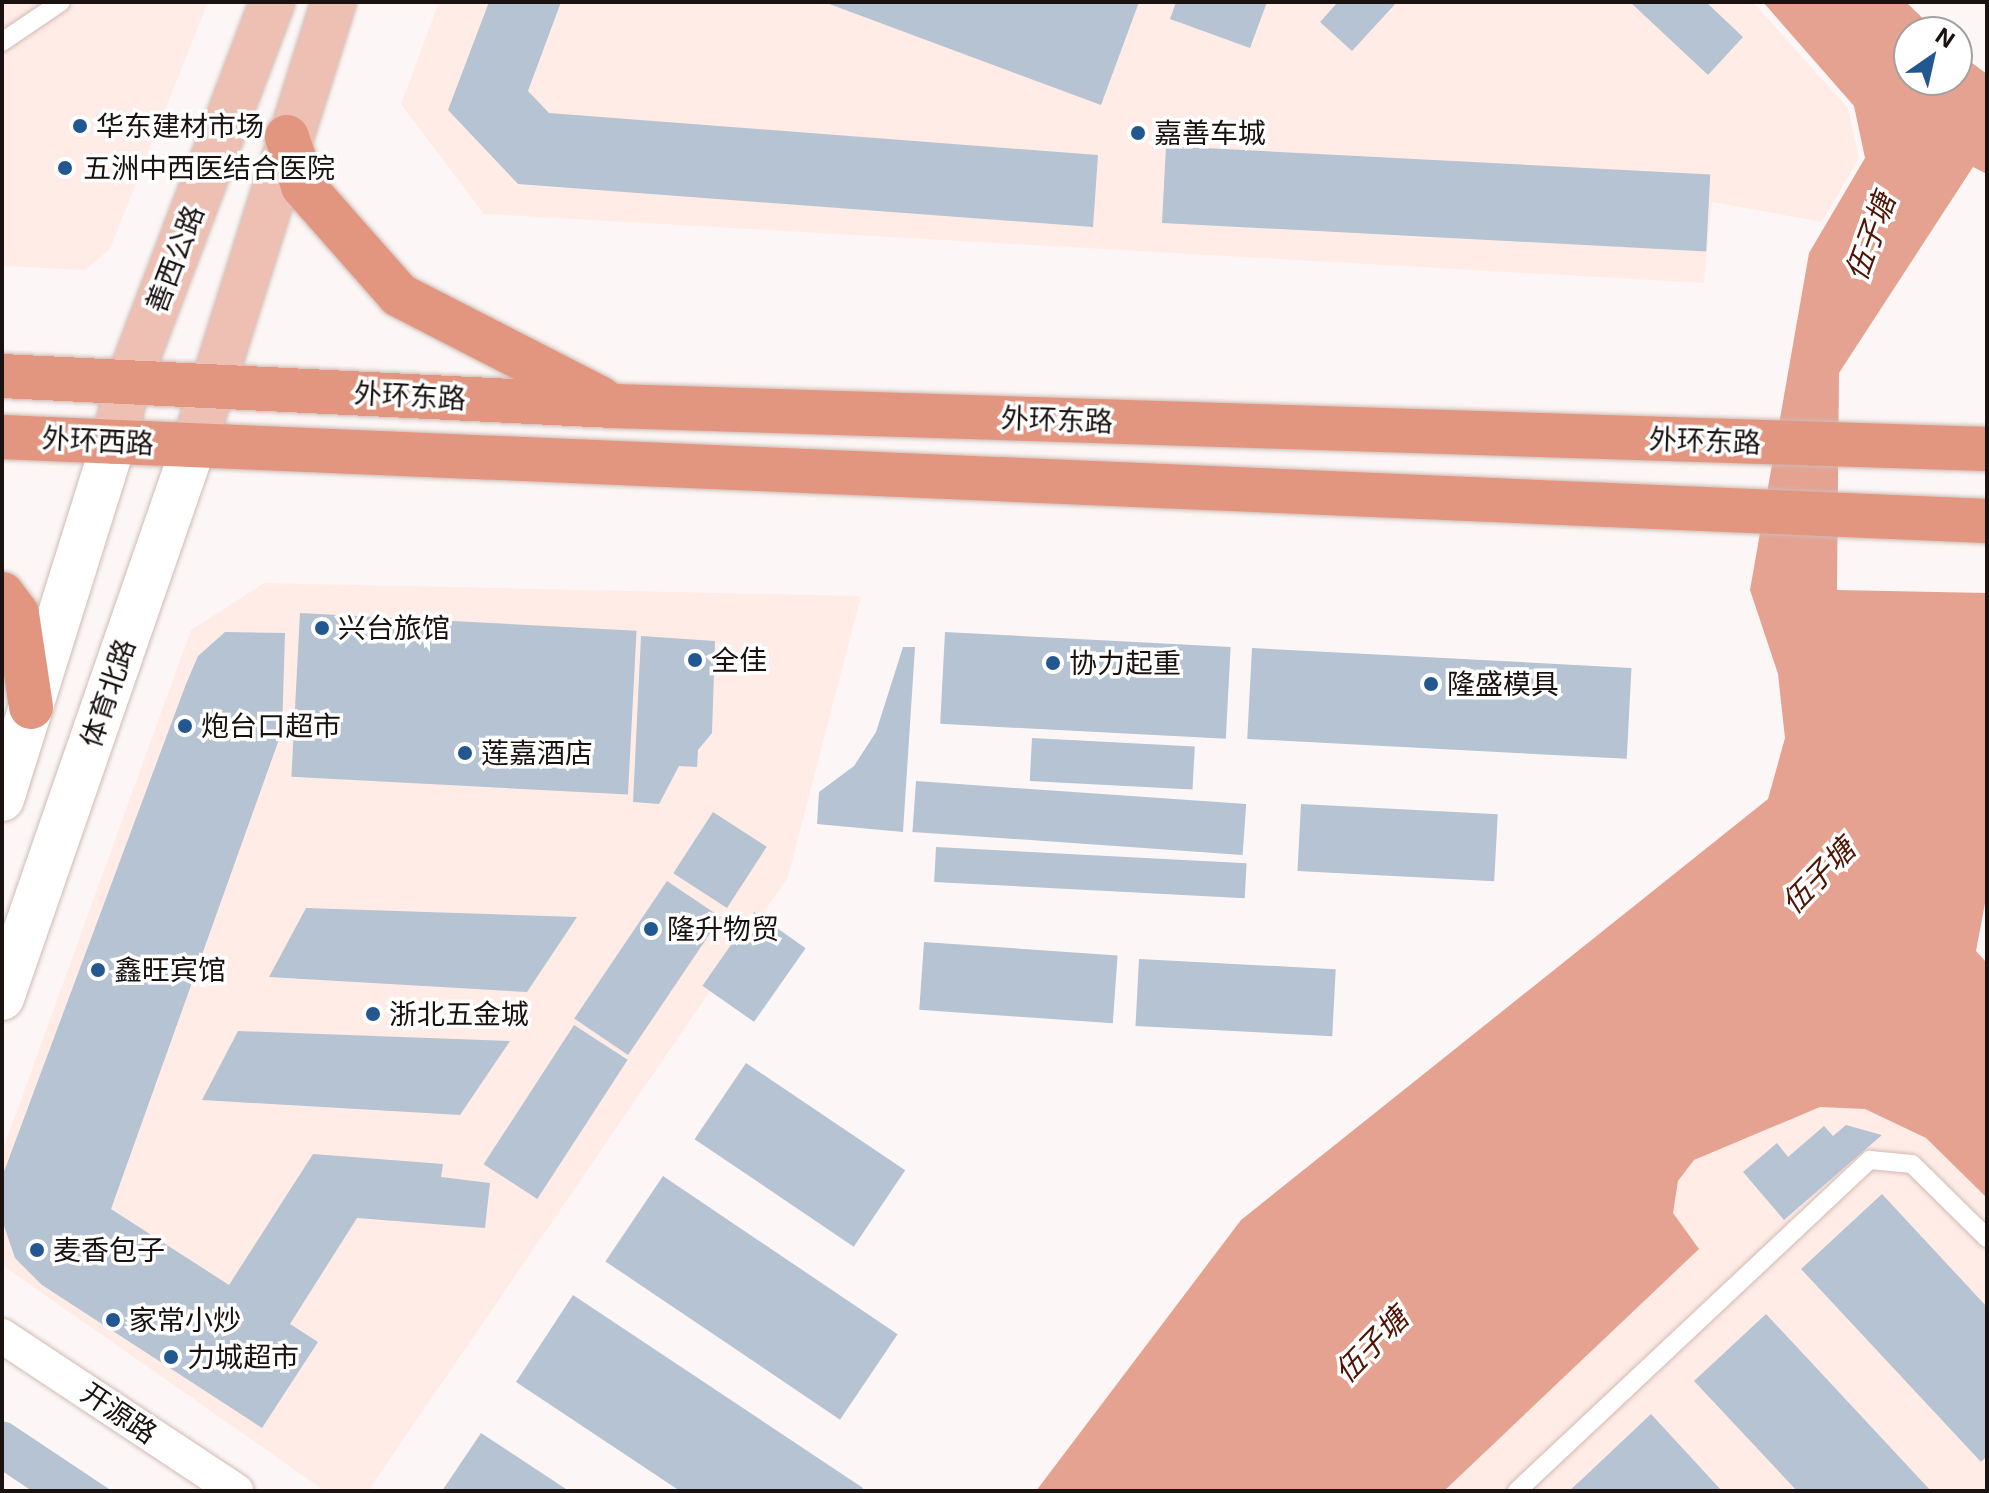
<!DOCTYPE html>
<html>
<head>
<meta charset="utf-8">
<style>
	body { margin:0 }
	#map { position:relative; width:1989px; height:1493px; overflow:hidden; background:#fcf7f6; font-family:Inter,"Noto Sans SC",sans-serif }
	div>[style] { position:absolute }
	.built>* { inset:0; background:#ffece6 }
	.water>* { inset:0; background:#e5a290 }
	.building>* { inset:0; background:#b6c3d3; transform-origin:0 0 }
	.roads { filter:drop-shadow(0 0 2px #d0bab4) drop-shadow(0 0 2px #d0bab4) }
	.lane>* { height:18px; margin:-9px; padding:0 9px; transform-origin:9px; border-radius:9px; background:#fff }
	.street>* { height:34px; margin:-17px; padding:0 17px; transform-origin:17px; border-radius:17px; background:#fff }
	.secondary>* { height:44px; margin:-22px; padding:0 22px; transform-origin:22px; border-radius:22px; background:#fff }
	.primary>* { height:44px; margin:-22px; padding:0 22px; transform-origin:22px; border-radius:22px; background:#eec0b3 }
	.highway>* { height:44px; margin:-22px; padding:0 22px; transform-origin:22px; border-radius:22px; background:#e29680 }
	.dots>* { width:22px; height:22px; translate:-50% -50%; box-sizing:border-box; border:4px solid #fff; border-radius:50% }
	span { translate:-50% -50%; white-space:nowrap; text-align:center; line-height:1.15; -webkit-text-stroke:7px #fff; paint-order:stroke }
	.poi-label { font-size:28px; color:#191210 }
	.left { translate:0 -50%; text-align:left }
	.street-label { font-size:28px; color:#191210 }
	.water-label { font-size:30px; color:#4e1404; font-style:italic }
	.frame { position:absolute; inset:0; border:4px solid #191210; pointer-events:none }
	.north { position:absolute; left:1893px; top:16px; width:80px; height:80px; box-sizing:border-box; background:#fff; border:2px solid #a3a09f; border-radius:50%; rotate:34deg; font-size:22px; font-weight:700; line-height:32px; text-align:center; color:#191210 }
	.north::after { content:''; display:block; margin:auto; width:28px; height:36px; background:#235790; clip-path:polygon(50% 0,100% 100%,50% 72%,0 100%) }
</style>
</head>
<body>
<div id="map">
	<div class="built">
		<div style="clip-path:polygon(2px 2px,208px 2px,110px 249px,85px 270px,2px 266px)"></div>
		<div style="clip-path:polygon(439px 2px,1753px 2px,1848px 108px,1859px 158px,1822px 222px,1712px 202px,1704px 283px,484px 214px,401px 104px)"></div>
		<div style="clip-path:polygon(264px 583px,861px 596px,788px 877px,368px 1491px,325px 1491px,2px 1265px,2px 1152px,191px 630px)"></div>
		<div style="clip-path:polygon(1820px 1107px,1865px 1108px,1926px 1138px,1987px 1198px,1987px 1491px,1444px 1491px,1699px 1249px,1672px 1214px,1678px 1181px,1694px 1160px)"></div>
	</div>
	<div class="water">
		<div style="clip-path:polygon(1763px 2px,1906px 2px,1937px 32px,1909px 32px,1909px 80px,1957px 80px,1957px 52px,1987px 74px,1987px 174px,1973px 167px,1839px 373px,1837px 590px,1987px 593px,1987px 893px,1976px 951px,1987px 963px,1987px 1198px,1926px 1138px,1865px 1109px,1820px 1107px,1694px 1160px,1678px 1181px,1673px 1213px,1699px 1249px,1444px 1491px,1036px 1491px,1241px 1220px,1768px 799px,1785px 738px,1778px 674px,1750px 590px,1809px 253px,1865px 158px,1854px 106px)"></div>
	</div>
	<div class="building">
		<div style="clip-path:polygon(489px 2px,561px 2px,528px 91px,549px 113px,1098px 155px,1093px 227px,518px 184px,448px 110px)"></div>
		<div style="clip-path:polygon(824px 2px,1139px 2px,1101px 105px)"></div>
		<div style="clip-path:polygon(1176px 2px,1267px 2px,1250px 48px,1170px 19px)"></div>
		<div style="clip-path:polygon(1338px 2px,1397px 2px,1352px 51px,1320px 22px)"></div>
		<div style="clip-path:polygon(1630px 2px,1706px 2px,1743px 37px,1708px 75px)"></div>
		<div style="left:1166px;top:146px;width:545px;height:77px;rotate:3deg"></div>
		<div style="left:300px;top:613px;width:337px;height:164px;rotate:3deg"></div>
		<div style="clip-path:polygon(225px 632px,285px 633px,282px 731px,111px 1209px,229px 1285px,313px 1154px,443px 1164px,441px 1177px,490px 1183px,485px 1228px,357px 1218px,290px 1324px,318px 1342px,262px 1428px,42px 1285px,15px 1258px,2px 1220px,2px 1177px,186px 684px,198px 656px)"></div>
		<div style="left:945px;top:632px;width:286px;height:92px;rotate:3deg"></div>
		<div style="clip-path:polygon(641px 636px,715px 641px,712px 733px,698px 750px,697px 767px,679px 766px,659px 804px,633px 802px)"></div>
		<div style="clip-path:polygon(903px 647px,915px 647px,903px 832px,817px 824px,819px 792px,854px 766px,876px 732px)"></div>
		<div style="left:1252px;top:648px;width:380px;height:91px;rotate:3deg"></div>
		<div style="left:1032px;top:738px;width:163px;height:43px;rotate:3deg"></div>
		<div style="left:916px;top:781px;width:331px;height:51px;rotate:4deg"></div>
		<div style="left:1301px;top:804px;width:197px;height:67px;rotate:3deg"></div>
		<div style="left:713px;top:812px;width:64px;height:73px;rotate:33deg"></div>
		<div style="left:936px;top:847px;width:311px;height:35px;rotate:3deg"></div>
		<div style="left:667px;top:881px;width:65px;height:166px;rotate:34deg"></div>
		<div style="clip-path:polygon(306px 908px,577px 917px,527px 992px,269px 977px)"></div>
		<div style="left:754px;top:912px;width:63px;height:90px;rotate:35deg"></div>
		<div style="left:924px;top:942px;width:194px;height:68px;rotate:4deg"></div>
		<div style="left:1139px;top:959px;width:197px;height:67px;rotate:3deg"></div>
		<div style="left:574px;top:1025px;width:64px;height:166px;rotate:33deg"></div>
		<div style="clip-path:polygon(238px 1031px,510px 1041px,460px 1115px,202px 1100px)"></div>
		<div style="left:746px;top:1063px;width:192px;height:92px;rotate:34deg"></div>
		<div style="clip-path:polygon(1846px 1125px,1882px 1135px,1784px 1220px,1743px 1172px,1777px 1143px,1788px 1157px,1824px 1126px,1833px 1136px)"></div>
		<div style="left:663px;top:1176px;width:283px;height:103px;rotate:34deg"></div>
		<div style="clip-path:polygon(1882px 1194px,1987px 1307px,1987px 1456px,1981px 1462px,1801px 1269px)"></div>
		<div style="clip-path:polygon(573px 1295px,863px 1488px,861px 1491px,680px 1491px,516px 1382px)"></div>
		<div style="clip-path:polygon(1766px 1314px,1931px 1491px,1797px 1491px,1694px 1381px)"></div>
		<div style="clip-path:polygon(1651px 1414px,1722px 1491px,1569px 1491px,1580px 1481px)"></div>
		<div style="clip-path:polygon(2px 1421px,10px 1423px,112px 1491px,32px 1491px,2px 1471px)"></div>
		<div style="clip-path:polygon(481px 1433px,569px 1491px,442px 1491px)"></div>
	</div>
	<div class="roads">
		<div class="lane">
			<div style="left:2px;top:42px;width:71px;rotate:-34.1deg"></div>
			<div style="left:1517px;top:1491px;width:484px;rotate:-43.2deg"></div>
			<div style="left:1870px;top:1160px;width:42px;rotate:5.4deg"></div>
			<div style="left:1912px;top:1164px;width:105px;rotate:44.6deg"></div>
		</div>
		<div class="street">
			<div style="left:2px;top:1336px;width:281px;rotate:33.5deg"></div>
		</div>
		<div class="secondary">
			<div style="left:2px;top:799px;width:374px;rotate:-72.6deg"></div>
			<div style="left:2px;top:998px;width:585px;rotate:-70.85deg"></div>
		</div>
		<div class="primary">
			<div style="left:114px;top:442px;width:62px;rotate:-76.9deg"></div>
			<div style="left:128px;top:382px;width:406px;rotate:-69.2deg"></div>
			<div style="left:194px;top:445px;width:465px;rotate:-72.5deg"></div>
		</div>
		<div class="highway">
			<div style="left:287px;top:137px;width:52px;rotate:71.9deg"></div>
			<div style="left:303px;top:186px;width:145px;rotate:48.6deg"></div>
			<div style="left:399px;top:295px;width:227px;rotate:27.2deg"></div>
			<div style="left:2px;top:376px;width:613px;rotate:2.81deg"></div>
			<div style="left:614px;top:406px;width:1374px;rotate:1.79deg"></div>
			<div style="left:2px;top:437px;width:1987px;rotate:2.42deg"></div>
			<div style="left:2px;top:594px;width:25px;rotate:53deg"></div>
			<div style="left:17px;top:614px;width:94px;rotate:81.4deg"></div>
		</div>
	</div>
	<div class="dots">
		<div style="left:80px;top:126px;background:#235790"></div>
		<div style="left:1138px;top:133px;background:#235790"></div>
		<div style="left:65px;top:168px;background:#235790"></div>
		<div style="left:322px;top:628px;background:#235790"></div>
		<div style="left:695px;top:660px;background:#235790"></div>
		<div style="left:1053px;top:663px;background:#235790"></div>
		<div style="left:1431px;top:684px;background:#235790"></div>
		<div style="left:185px;top:726px;background:#235790"></div>
		<div style="left:465px;top:753px;background:#235790"></div>
		<div style="left:651px;top:929px;background:#235790"></div>
		<div style="left:98px;top:970px;background:#235790"></div>
		<div style="left:373px;top:1014px;background:#235790"></div>
		<div style="left:37px;top:1250px;background:#235790"></div>
		<div style="left:113px;top:1320px;background:#235790"></div>
		<div style="left:171px;top:1357px;background:#235790"></div>
	</div>
	<div class="poi-label">
		<span class="left" style="left:96px;top:126px">华东建材市场</span>
		<span class="left" style="left:1154px;top:133px">嘉善车城</span>
		<span class="left" style="left:83px;top:168px">五洲中西医结合医院</span>
		<span class="left" style="left:338px;top:628px">兴台旅馆</span>
		<span class="left" style="left:711px;top:660px">全佳</span>
		<span class="left" style="left:1069px;top:663px">协力起重</span>
		<span class="left" style="left:1447px;top:684px">隆盛模具</span>
		<span class="left" style="left:201px;top:726px">炮台口超市</span>
		<span class="left" style="left:481px;top:753px">莲嘉酒店</span>
		<span class="left" style="left:667px;top:929px">隆升物贸</span>
		<span class="left" style="left:114px;top:970px">鑫旺宾馆</span>
		<span class="left" style="left:389px;top:1014px">浙北五金城</span>
		<span class="left" style="left:53px;top:1250px">麦香包子</span>
		<span class="left" style="left:129px;top:1320px">家常小炒</span>
		<span class="left" style="left:187px;top:1357px">力城超市</span>
	</div>
	<div class="street-label">
		<span style="left:175px;top:259px;rotate:-69deg">善西公路</span>
		<span style="left:410px;top:396px;rotate:3deg">外环东路</span>
		<span style="left:1057px;top:420px;rotate:2deg">外环东路</span>
		<span style="left:98px;top:441px;rotate:3deg">外环西路</span>
		<span style="left:1705px;top:441px;rotate:2deg">外环东路</span>
		<span style="left:108px;top:693px;rotate:-71deg">体育北路</span>
		<span style="left:119px;top:1413px;rotate:34deg">开源路</span>
	</div>
	<div class="water-label">
		<span style="left:1870px;top:237px;rotate:-70deg">伍子塘</span>
		<span style="left:1818px;top:876px;rotate:-46deg">伍子塘</span>
		<span style="left:1371px;top:1345px;rotate:-46deg">伍子塘</span>
	</div>
	<div class="frame"></div>
	<div class="north">N</div>
</div>
</body>
</html>
